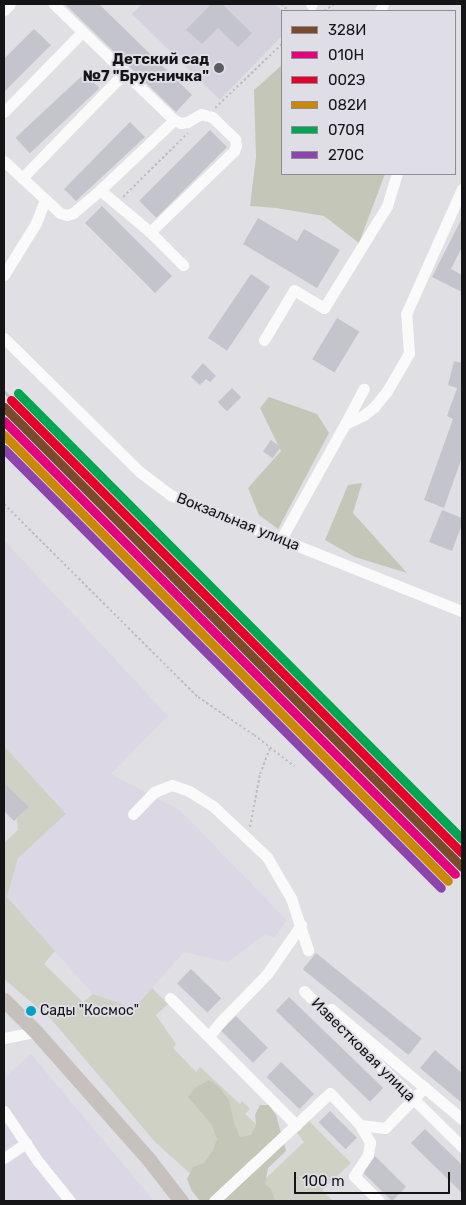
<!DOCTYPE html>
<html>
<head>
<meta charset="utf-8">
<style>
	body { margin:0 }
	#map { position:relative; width:466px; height:1205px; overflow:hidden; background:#e0dfe4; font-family:Rubik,sans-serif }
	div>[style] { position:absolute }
	.built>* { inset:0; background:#d5d2de }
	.industrial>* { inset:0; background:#dbd7e5 }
	.green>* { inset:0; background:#d0d1c5 }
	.forest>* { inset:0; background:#c4c6b7 }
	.building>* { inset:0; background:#c4c4cc; transform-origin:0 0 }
	.path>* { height:2px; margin-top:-1px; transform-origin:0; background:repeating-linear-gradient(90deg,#bebec0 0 2.5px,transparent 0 5px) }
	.minor>* { height:11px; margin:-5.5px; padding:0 5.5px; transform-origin:5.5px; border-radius:5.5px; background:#fafafb }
	.major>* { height:15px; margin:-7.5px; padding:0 7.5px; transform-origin:7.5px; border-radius:7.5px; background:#c7c1bd }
	.rail>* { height:3px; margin-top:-1.5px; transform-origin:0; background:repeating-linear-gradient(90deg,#c0c0c0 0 8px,transparent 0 12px) }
	.rail-1>* { height:9px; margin:-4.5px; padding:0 4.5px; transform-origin:4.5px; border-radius:4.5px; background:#7a4b2a }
	.rail-2>* { height:9px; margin:-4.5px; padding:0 4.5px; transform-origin:4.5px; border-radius:4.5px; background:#e5007d }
	.rail-3>* { height:9px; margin:-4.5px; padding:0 4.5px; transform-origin:4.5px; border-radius:4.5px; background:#e4002b }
	.rail-4>* { height:9px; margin:-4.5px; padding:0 4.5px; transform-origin:4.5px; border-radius:4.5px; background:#ca8905 }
	.rail-5>* { height:9px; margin:-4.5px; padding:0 4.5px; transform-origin:4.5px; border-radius:4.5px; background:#00a651 }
	.rail-6>* { height:9px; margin:-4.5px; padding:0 4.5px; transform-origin:4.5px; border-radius:4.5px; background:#8e44ad }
	.dots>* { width:14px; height:14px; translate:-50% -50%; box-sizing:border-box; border:2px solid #dfdde6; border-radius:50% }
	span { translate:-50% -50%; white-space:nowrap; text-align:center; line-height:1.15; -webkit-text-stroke:4px #dfdde6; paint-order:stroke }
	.bus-label { font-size:14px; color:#151417 }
	.left { translate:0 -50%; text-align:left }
	.poi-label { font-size:15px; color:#151417; font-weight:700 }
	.right { translate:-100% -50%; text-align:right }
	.street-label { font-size:15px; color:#151417 }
	.frame { position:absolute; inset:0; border:5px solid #151417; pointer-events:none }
	.legend { position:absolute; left:281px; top:10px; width:175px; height:165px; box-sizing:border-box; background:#dfdde6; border:1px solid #8e8d93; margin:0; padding:6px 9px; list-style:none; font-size:15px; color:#151417 }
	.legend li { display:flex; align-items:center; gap:10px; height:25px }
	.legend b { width:25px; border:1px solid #8e8d93 }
	.scale { position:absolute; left:294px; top:1172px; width:156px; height:22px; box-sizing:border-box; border:2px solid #151417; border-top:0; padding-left:6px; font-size:15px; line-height:18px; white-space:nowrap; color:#151417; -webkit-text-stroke:4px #dfdde6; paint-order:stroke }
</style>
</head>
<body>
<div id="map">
	<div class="built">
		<div style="clip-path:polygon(142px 4px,275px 4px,282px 11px,282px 36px,220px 100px,132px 14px)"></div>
	</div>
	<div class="industrial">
		<div style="clip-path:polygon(4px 540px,168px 716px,111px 774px,179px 810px,287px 920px,275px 937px,264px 935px,228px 962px,184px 952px,134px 1008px,93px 994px,7px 897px,18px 858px,66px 814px,4px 746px)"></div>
		<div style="clip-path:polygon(31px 1054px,154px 1201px,4px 1201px,4px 1078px)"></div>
	</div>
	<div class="green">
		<div style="clip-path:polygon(4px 746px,66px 814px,18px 858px,7px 897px,55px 951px,44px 964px,83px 1002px,93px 994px,134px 1008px,152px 988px,168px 1004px,156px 1015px,176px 1044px,173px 1048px,196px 1072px,200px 1067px,240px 1104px,242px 1101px,250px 1109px,245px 1114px,269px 1136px,212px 1193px,155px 1142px,51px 1019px,4px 979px,4px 843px,18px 830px,17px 819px,28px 807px,4px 783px)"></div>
		<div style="clip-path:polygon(309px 1121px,351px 1163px,322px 1190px,333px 1201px,242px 1201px,304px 1142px,297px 1133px)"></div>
	</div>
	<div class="forest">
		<div style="clip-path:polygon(282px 65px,282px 174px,385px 174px,359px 243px,324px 216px,276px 208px,250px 206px,256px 157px,254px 90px)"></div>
		<div style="clip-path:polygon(269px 397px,317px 414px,329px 433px,278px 529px,259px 515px,248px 488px,281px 451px,260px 408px)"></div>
		<div style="clip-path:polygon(362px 483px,353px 513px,407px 573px,355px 557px,325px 540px,348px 485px)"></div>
		<div style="clip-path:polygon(209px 1080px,218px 1086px,229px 1100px,234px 1123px,240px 1137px,251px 1135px,256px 1125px,255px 1115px,260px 1105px,269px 1105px,276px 1115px,286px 1151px,268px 1168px,265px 1184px,271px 1189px,275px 1201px,200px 1201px,192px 1191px,187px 1179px,193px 1167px,204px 1163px,213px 1150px,217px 1139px,212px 1125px,188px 1097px,196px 1087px)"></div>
	</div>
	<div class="building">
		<div style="clip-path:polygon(65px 4px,99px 4px,192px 95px,176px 112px)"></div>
		<div style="clip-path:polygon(211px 4px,222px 4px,252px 33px,238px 47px,218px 28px,202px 44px,186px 30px)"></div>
		<div style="clip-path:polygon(34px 29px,51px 45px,4px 92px,4px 59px)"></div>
		<div style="left:85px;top:73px;width:21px;height:95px;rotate:47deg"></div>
		<div style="clip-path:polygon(130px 122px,145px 137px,76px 201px,64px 189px)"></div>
		<div style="left:210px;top:130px;width:24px;height:100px;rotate:45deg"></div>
		<div style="left:102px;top:206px;width:99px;height:24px;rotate:45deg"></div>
		<div style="clip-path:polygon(258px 218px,297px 241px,304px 229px,340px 250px,317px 288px,243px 244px)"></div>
		<div style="clip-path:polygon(462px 218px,462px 247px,451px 269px,462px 275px,462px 292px,432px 277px)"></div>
		<div style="left:251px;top:274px;width:23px;height:77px;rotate:34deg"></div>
		<div style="left:337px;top:318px;width:26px;height:48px;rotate:31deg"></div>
		<div style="clip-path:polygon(454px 361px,462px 363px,462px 457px,444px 508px,424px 500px,453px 419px,447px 416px,457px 388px,448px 385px)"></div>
		<div style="clip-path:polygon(203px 363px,216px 376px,210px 382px,206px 379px,200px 385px,191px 377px)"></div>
		<div style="left:232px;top:388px;width:13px;height:20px;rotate:45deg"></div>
		<div style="left:271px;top:440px;width:12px;height:14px;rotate:35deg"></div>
		<div style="clip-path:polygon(442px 510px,462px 518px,462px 524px,452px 551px,429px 542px)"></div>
		<div style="clip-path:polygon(4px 783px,29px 807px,14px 821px,4px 811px)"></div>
		<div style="left:316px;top:953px;width:136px;height:21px;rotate:39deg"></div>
		<div style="left:191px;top:969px;width:42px;height:20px;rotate:44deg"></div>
		<div style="left:289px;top:997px;width:131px;height:19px;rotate:44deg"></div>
		<div style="left:236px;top:1016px;width:45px;height:21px;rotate:45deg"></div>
		<div style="clip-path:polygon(435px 1050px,462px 1073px,462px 1103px,420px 1068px)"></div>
		<div style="left:281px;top:1062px;width:46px;height:21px;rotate:44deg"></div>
		<div style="left:330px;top:1111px;width:38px;height:16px;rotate:45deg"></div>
		<div style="clip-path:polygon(425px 1129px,462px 1165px,462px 1193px,411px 1143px)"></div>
		<div style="left:375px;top:1156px;width:44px;height:20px;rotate:45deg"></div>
	</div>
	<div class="path">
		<div style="left:281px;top:4px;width:11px;rotate:41deg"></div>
		<div style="left:324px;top:11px;width:12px;rotate:-35deg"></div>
		<div style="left:215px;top:108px;width:93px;rotate:-43.7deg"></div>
		<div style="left:123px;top:197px;width:91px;rotate:-44.6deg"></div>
		<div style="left:4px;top:504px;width:274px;rotate:44.9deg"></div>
		<div style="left:198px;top:697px;width:68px;rotate:34.2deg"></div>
		<div style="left:254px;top:735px;width:51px;rotate:37.8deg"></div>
		<div style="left:250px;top:827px;width:54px;rotate:-79.3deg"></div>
		<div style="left:260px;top:774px;width:28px;rotate:-69deg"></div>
	</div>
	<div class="minor">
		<div style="left:311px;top:4px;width:1px;rotate:45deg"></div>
		<div style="left:4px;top:10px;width:8px;rotate:-45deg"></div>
		<div style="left:380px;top:11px;width:8px;rotate:-67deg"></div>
		<div style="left:4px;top:112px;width:112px;rotate:-45.7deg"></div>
		<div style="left:4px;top:161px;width:76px;rotate:42.9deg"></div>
		<div style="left:60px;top:213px;width:7px;rotate:16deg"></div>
		<div style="left:67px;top:215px;width:6px;rotate:-18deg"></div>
		<div style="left:73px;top:213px;width:35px;rotate:-40deg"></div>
		<div style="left:100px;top:190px;width:102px;rotate:-43.4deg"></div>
		<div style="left:174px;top:120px;width:167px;rotate:-136deg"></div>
		<div style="left:22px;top:178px;width:148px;rotate:-45.8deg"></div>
		<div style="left:100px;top:190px;width:65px;rotate:40deg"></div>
		<div style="left:150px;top:232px;width:117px;rotate:-44deg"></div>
		<div style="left:234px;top:151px;width:6px;rotate:-72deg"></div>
		<div style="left:236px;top:145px;width:6px;rotate:-99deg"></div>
		<div style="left:235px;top:139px;width:32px;rotate:-136deg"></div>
		<div style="left:212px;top:117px;width:11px;rotate:-165deg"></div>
		<div style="left:201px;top:114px;width:16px;rotate:150deg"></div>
		<div style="left:187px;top:122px;width:6px;rotate:171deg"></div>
		<div style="left:181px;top:123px;width:8px;rotate:-157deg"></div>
		<div style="left:150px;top:232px;width:47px;rotate:45deg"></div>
		<div style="left:4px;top:275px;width:61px;rotate:-58.4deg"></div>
		<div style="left:36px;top:223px;width:25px;rotate:-69deg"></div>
		<div style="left:4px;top:338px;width:191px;rotate:44.6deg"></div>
		<div style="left:140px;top:472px;width:38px;rotate:37deg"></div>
		<div style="left:170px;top:495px;width:314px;rotate:21.7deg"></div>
		<div style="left:264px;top:340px;width:58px;rotate:-59deg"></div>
		<div style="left:294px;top:290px;width:35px;rotate:31deg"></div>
		<div style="left:324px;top:308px;width:120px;rotate:-58.3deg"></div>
		<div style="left:387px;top:206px;width:34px;rotate:-73deg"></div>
		<div style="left:345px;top:424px;width:40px;rotate:-62deg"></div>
		<div style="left:281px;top:539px;width:132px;rotate:-60.9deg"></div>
		<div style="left:345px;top:424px;width:21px;rotate:-25deg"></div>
		<div style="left:364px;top:415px;width:13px;rotate:-39deg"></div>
		<div style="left:374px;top:407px;width:21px;rotate:-51deg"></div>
		<div style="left:387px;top:391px;width:44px;rotate:-59.9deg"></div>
		<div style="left:409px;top:353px;width:39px;rotate:-94deg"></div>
		<div style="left:406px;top:314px;width:137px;rotate:-65.9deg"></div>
		<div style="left:133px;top:814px;width:30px;rotate:-46deg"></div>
		<div style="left:154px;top:792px;width:19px;rotate:-21deg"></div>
		<div style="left:172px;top:785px;width:18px;rotate:19deg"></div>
		<div style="left:189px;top:791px;width:28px;rotate:32deg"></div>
		<div style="left:213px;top:806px;width:74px;rotate:43.4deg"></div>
		<div style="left:267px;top:857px;width:48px;rotate:59.7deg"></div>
		<div style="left:291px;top:898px;width:55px;rotate:71.9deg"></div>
		<div style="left:304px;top:991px;width:222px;rotate:44.6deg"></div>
		<div style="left:170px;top:998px;width:179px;rotate:45.2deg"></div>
		<div style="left:331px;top:1009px;width:171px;rotate:40deg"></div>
		<div style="left:209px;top:1036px;width:21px;rotate:-51deg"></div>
		<div style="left:222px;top:1020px;width:64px;rotate:-45.6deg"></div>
		<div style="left:267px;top:974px;width:60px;rotate:-55.2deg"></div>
		<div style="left:4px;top:1038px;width:33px;rotate:-11deg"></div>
		<div style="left:4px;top:1111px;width:59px;rotate:56deg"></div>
		<div style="left:37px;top:1160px;width:53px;rotate:51.2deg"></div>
		<div style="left:360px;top:1125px;width:20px;rotate:60deg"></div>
		<div style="left:370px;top:1142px;width:13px;rotate:99deg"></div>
		<div style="left:368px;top:1155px;width:25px;rotate:124deg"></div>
		<div style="left:354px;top:1176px;width:35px;rotate:45deg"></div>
		<div style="left:4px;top:1158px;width:27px;rotate:-34deg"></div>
		<div style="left:214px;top:1201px;width:158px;rotate:-43deg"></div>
		<div style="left:330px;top:1093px;width:44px;rotate:46.8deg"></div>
		<div style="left:360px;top:1125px;width:25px;rotate:7deg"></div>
		<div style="left:385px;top:1128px;width:57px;rotate:-45.7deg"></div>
	</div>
	<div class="major">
		<div style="left:4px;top:1000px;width:45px;rotate:45deg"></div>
		<div style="left:36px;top:1032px;width:172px;rotate:48.5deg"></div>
		<div style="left:150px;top:1161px;width:51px;rotate:52.2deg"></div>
	</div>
	<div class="rail">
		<div style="left:4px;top:391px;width:651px;rotate:45.31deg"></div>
		<div style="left:4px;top:422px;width:646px;rotate:44.87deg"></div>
	</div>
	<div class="rail-1">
		<div style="left:4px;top:407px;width:649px;rotate:45.12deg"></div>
	</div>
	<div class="rail-2">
		<div style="left:4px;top:421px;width:639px;rotate:45.13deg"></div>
	</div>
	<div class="rail-3">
		<div style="left:11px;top:400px;width:639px;rotate:45.13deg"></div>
	</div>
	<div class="rail-4">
		<div style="left:4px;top:435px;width:629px;rotate:45.13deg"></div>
	</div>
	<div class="rail-5">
		<div style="left:18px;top:393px;width:629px;rotate:45.13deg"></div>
	</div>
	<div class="rail-6">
		<div style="left:4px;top:449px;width:619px;rotate:45.13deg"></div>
	</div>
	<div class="dots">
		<div style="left:219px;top:68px;background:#5c5b5f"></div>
		<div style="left:31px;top:1011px;background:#01a2c5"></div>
	</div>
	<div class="bus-label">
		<span class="left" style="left:40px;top:1011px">Сады "Космос"</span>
	</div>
	<div class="poi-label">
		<span class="right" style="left:209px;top:68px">Детский сад<br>№7 "Брусничка"</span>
	</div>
	<div class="street-label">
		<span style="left:238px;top:522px;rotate:22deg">Вокзальная улица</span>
		<span style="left:363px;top:1050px;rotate:45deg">Известковая улица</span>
	</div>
	<div class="frame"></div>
	<ul class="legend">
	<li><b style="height:6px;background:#7a4b2a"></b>328И</li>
	<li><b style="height:6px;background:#e5007d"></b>010Н</li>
	<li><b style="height:6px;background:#e4002b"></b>002Э</li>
	<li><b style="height:6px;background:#ca8905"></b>082И</li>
	<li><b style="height:6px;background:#00a651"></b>070Я</li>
	<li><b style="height:6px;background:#8e44ad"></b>270С</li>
	</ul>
	<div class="scale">100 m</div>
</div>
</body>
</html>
